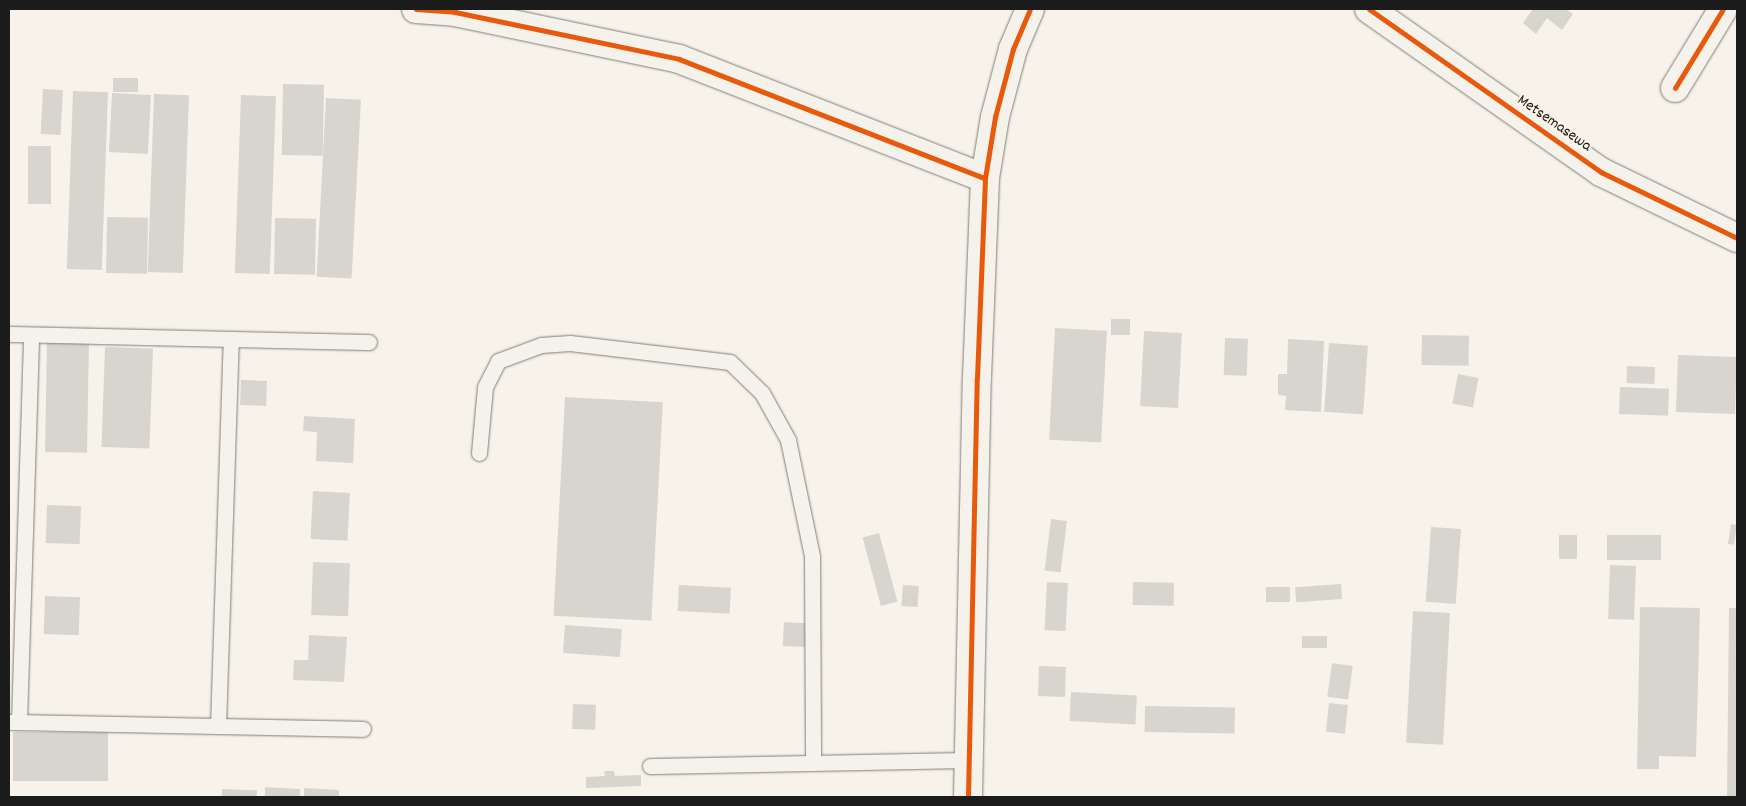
<!DOCTYPE html>
<html>
<head>
<meta charset="utf-8">
<style>
	body { margin:0 }
	#map { position:relative; width:1746px; height:806px; overflow:hidden; background:#f7f3ea; font-family:Dekko,sans-serif }
	div>[style] { position:absolute }
	.building>* { inset:0; background:#d8d5cf; transform-origin:0 0 }
	.roads { filter:drop-shadow(0 0 1px #7f7d79) drop-shadow(0 0 1px #7f7d79) }
	.lane>* { height:15px; margin:-7.5px; padding:0 7.5px; transform-origin:7.5px; border-radius:7.5px; background:#f5f2ec }
	.street>* { height:28px; margin:-14px; padding:0 14px; transform-origin:14px; border-radius:14px; background:#f5f2ec }
	.secondary>* { height:28px; margin:-14px; padding:0 14px; transform-origin:14px; border-radius:14px; background:#f5f2ec }
	.cycleway>* { height:5px; margin:-2.5px; padding:0 2.5px; transform-origin:2.5px; border-radius:2.5px; background:#e8590c }
	span { translate:-50% -50%; white-space:nowrap; text-align:center; line-height:1.15; -webkit-text-stroke:4px #fcf5e5; paint-order:stroke }
	.street-label { font-size:16px; color:#1c1c1c }
	.frame { position:absolute; inset:0; border:10px solid #1c1c1c; pointer-events:none }
</style>
</head>
<body>
<div id="map">
	<div class="building">
		<div style="clip-path:polygon(1533px 9px,1566px 9px,1573px 14px,1562px 30px,1547px 18px,1536px 34px,1523px 23px)"></div>
		<div style="left:113px;top:78px;width:25px;height:14px"></div>
		<div style="left:283px;top:84px;width:41px;height:71px;rotate:1deg"></div>
		<div style="left:43px;top:89px;width:20px;height:45px;rotate:3deg"></div>
		<div style="left:73px;top:91px;width:35px;height:178px;rotate:2deg"></div>
		<div style="left:112px;top:93px;width:39px;height:59px;rotate:3deg"></div>
		<div style="left:154px;top:94px;width:35px;height:178px;rotate:2deg"></div>
		<div style="left:241px;top:95px;width:35px;height:178px;rotate:2deg"></div>
		<div style="left:326px;top:98px;width:35px;height:179px;rotate:3deg"></div>
		<div style="left:28px;top:146px;width:23px;height:58px"></div>
		<div style="left:107px;top:217px;width:41px;height:56px;rotate:1deg"></div>
		<div style="left:275px;top:218px;width:41px;height:56px;rotate:1deg"></div>
		<div style="left:1111px;top:319px;width:19px;height:16px"></div>
		<div style="left:1055px;top:328px;width:52px;height:112px;rotate:3deg"></div>
		<div style="left:1144px;top:331px;width:38px;height:75px;rotate:3deg"></div>
		<div style="left:1422px;top:335px;width:47px;height:30px;rotate:1deg"></div>
		<div style="left:1225px;top:338px;width:23px;height:37px;rotate:2deg"></div>
		<div style="clip-path:polygon(1288px 339px,1324px 341px,1321px 412px,1285px 410px,1286px 396px,1278px 395px,1278px 374px,1287px 374px)"></div>
		<div style="left:47px;top:340px;width:42px;height:112px;rotate:1deg"></div>
		<div style="left:1329px;top:343px;width:39px;height:69px;rotate:4deg"></div>
		<div style="left:105px;top:347px;width:48px;height:100px;rotate:2deg"></div>
		<div style="left:1678px;top:355px;width:59px;height:57px;rotate:2deg"></div>
		<div style="left:1627px;top:366px;width:28px;height:17px;rotate:2deg"></div>
		<div style="left:1458px;top:374px;width:21px;height:30px;rotate:11deg"></div>
		<div style="left:241px;top:380px;width:26px;height:25px;rotate:2deg"></div>
		<div style="left:1620px;top:387px;width:49px;height:27px;rotate:2deg"></div>
		<div style="left:565px;top:397px;width:98px;height:219px;rotate:3deg"></div>
		<div style="clip-path:polygon(304px 416px,355px 419px,353px 463px,316px 461px,317px 432px,303px 431px)"></div>
		<div style="left:313px;top:491px;width:37px;height:48px;rotate:3deg"></div>
		<div style="left:47px;top:505px;width:34px;height:38px;rotate:2deg"></div>
		<div style="left:1051px;top:519px;width:16px;height:52px;rotate:7deg"></div>
		<div style="left:1731px;top:524px;width:6px;height:20px;rotate:9deg"></div>
		<div style="left:1431px;top:527px;width:30px;height:75px;rotate:4deg"></div>
		<div style="left:879px;top:533px;width:71px;height:17px;rotate:75deg"></div>
		<div style="left:1559px;top:535px;width:18px;height:24px"></div>
		<div style="left:1607px;top:535px;width:54px;height:25px"></div>
		<div style="left:313px;top:562px;width:37px;height:53px;rotate:2deg"></div>
		<div style="left:1610px;top:565px;width:26px;height:54px;rotate:2deg"></div>
		<div style="left:1047px;top:582px;width:21px;height:48px;rotate:3deg"></div>
		<div style="left:1133px;top:582px;width:41px;height:23px;rotate:1deg"></div>
		<div style="left:1341px;top:584px;width:15px;height:46px;rotate:86deg"></div>
		<div style="left:679px;top:585px;width:52px;height:26px;rotate:3deg"></div>
		<div style="left:903px;top:585px;width:16px;height:21px;rotate:4deg"></div>
		<div style="left:1266px;top:587px;width:24px;height:15px"></div>
		<div style="left:45px;top:596px;width:35px;height:38px;rotate:2deg"></div>
		<div style="clip-path:polygon(1640px 607px,1700px 608px,1696px 757px,1659px 756px,1659px 769px,1637px 769px)"></div>
		<div style="clip-path:polygon(1729px 608px,1737px 608px,1737px 797px,1727px 797px)"></div>
		<div style="left:1413px;top:611px;width:37px;height:132px;rotate:3deg"></div>
		<div style="left:784px;top:622px;width:22px;height:24px;rotate:3deg"></div>
		<div style="left:565px;top:625px;width:57px;height:28px;rotate:4deg"></div>
		<div style="clip-path:polygon(309px 635px,347px 637px,344px 682px,293px 680px,294px 660px,308px 660px)"></div>
		<div style="left:1327px;top:636px;width:12px;height:25px;rotate:90deg"></div>
		<div style="left:1332px;top:663px;width:21px;height:34px;rotate:8deg"></div>
		<div style="left:1039px;top:666px;width:27px;height:30px;rotate:2deg"></div>
		<div style="left:1071px;top:692px;width:66px;height:29px;rotate:3deg"></div>
		<div style="left:1329px;top:703px;width:19px;height:29px;rotate:6deg"></div>
		<div style="left:573px;top:704px;width:23px;height:25px;rotate:2deg"></div>
		<div style="left:1145px;top:706px;width:90px;height:26px;rotate:1deg"></div>
		<div style="left:108px;top:732px;width:49px;height:95px;rotate:90deg"></div>
		<div style="clip-path:polygon(604px 771px,614px 771px,615px 776px,641px 775px,641px 786px,586px 788px,586px 777px,605px 776px)"></div>
		<div style="clip-path:polygon(265px 787px,300px 789px,300px 797px,265px 797px)"></div>
		<div style="clip-path:polygon(304px 788px,339px 790px,339px 797px,304px 797px)"></div>
		<div style="left:222px;top:789px;width:35px;height:8px;rotate:2deg"></div>
	</div>
	<div class="roads">
		<div class="lane">
			<div style="left:9px;top:334px;width:360px;rotate:1.3deg"></div>
			<div style="left:479px;top:453px;width:66px;rotate:-84.8deg"></div>
			<div style="left:485px;top:387px;width:29px;rotate:-63deg"></div>
			<div style="left:498px;top:361px;width:46px;rotate:-20.4deg"></div>
			<div style="left:541px;top:345px;width:29px;rotate:-4deg"></div>
			<div style="left:570px;top:343px;width:161px;rotate:6.8deg"></div>
			<div style="left:730px;top:362px;width:45px;rotate:44.1deg"></div>
			<div style="left:762px;top:393px;width:54px;rotate:61deg"></div>
			<div style="left:788px;top:440px;width:118px;rotate:78.3deg"></div>
			<div style="left:812px;top:556px;width:206px;rotate:89.7deg"></div>
			<div style="left:10px;top:722px;width:353px;rotate:1.1deg"></div>
			<div style="left:19px;top:722px;width:387px;rotate:-88.2deg"></div>
			<div style="left:218px;top:726px;width:387px;rotate:-88.1deg"></div>
			<div style="left:650px;top:766px;width:321px;rotate:-1.1deg"></div>
		</div>
		<div class="street">
			<div style="left:416px;top:9px;width:39px;rotate:4deg"></div>
			<div style="left:455px;top:12px;width:229px;rotate:11.8deg"></div>
			<div style="left:679px;top:59px;width:328px;rotate:21.3deg"></div>
			<div style="left:1675px;top:88px;width:92px;rotate:-58.7deg"></div>
			<div style="left:968px;top:797px;width:419px;rotate:-88.8deg"></div>
			<div style="left:977px;top:378px;width:200px;rotate:-87.7deg"></div>
			<div style="left:985px;top:178px;width:62px;rotate:-80.7deg"></div>
			<div style="left:995px;top:117px;width:70px;rotate:-75.2deg"></div>
			<div style="left:1013px;top:49px;width:43px;rotate:-67deg"></div>
		</div>
		<div class="secondary">
			<div style="left:1369px;top:9px;width:284px;rotate:35.1deg"></div>
			<div style="left:1601px;top:172px;width:151px;rotate:25.9deg"></div>
		</div>
	</div>
	<div class="cycleway">
		<div style="left:416px;top:9px;width:39px;rotate:4deg"></div>
		<div style="left:455px;top:12px;width:229px;rotate:11.8deg"></div>
		<div style="left:679px;top:59px;width:328px;rotate:21.3deg"></div>
		<div style="left:1369px;top:9px;width:284px;rotate:35.1deg"></div>
		<div style="left:1601px;top:172px;width:151px;rotate:25.9deg"></div>
		<div style="left:1675px;top:88px;width:92px;rotate:-58.7deg"></div>
		<div style="left:968px;top:797px;width:419px;rotate:-88.8deg"></div>
		<div style="left:977px;top:378px;width:200px;rotate:-87.7deg"></div>
		<div style="left:985px;top:178px;width:62px;rotate:-80.7deg"></div>
		<div style="left:995px;top:117px;width:70px;rotate:-75.2deg"></div>
		<div style="left:1013px;top:49px;width:43px;rotate:-67deg"></div>
	</div>
	<div class="street-label">
		<span style="left:1554px;top:124px;rotate:35deg">Metsemasewa</span>
	</div>
	<div class="frame"></div>
</div>
</body>
</html>
